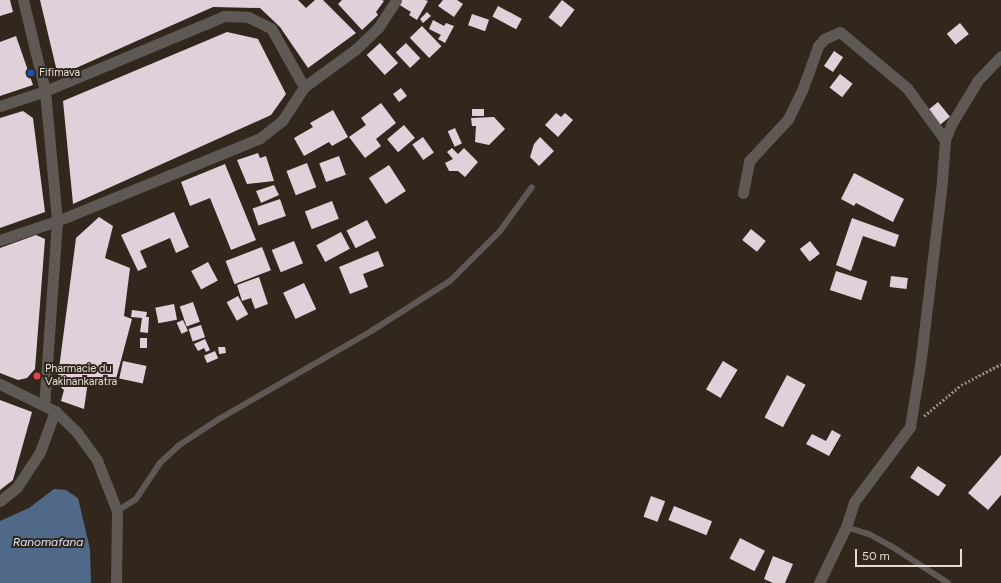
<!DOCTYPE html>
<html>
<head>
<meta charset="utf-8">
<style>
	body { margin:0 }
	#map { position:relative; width:1001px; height:583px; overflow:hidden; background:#31271d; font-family:Figtree,sans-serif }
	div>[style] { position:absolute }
	.water>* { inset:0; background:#506989 }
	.building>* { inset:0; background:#e0d0da; transform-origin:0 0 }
	.path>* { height:2.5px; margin-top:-1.25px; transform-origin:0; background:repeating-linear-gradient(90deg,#938b83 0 2px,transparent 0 4px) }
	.service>* { height:6px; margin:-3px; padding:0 3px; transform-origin:3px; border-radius:3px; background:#5f5955 }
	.minor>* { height:11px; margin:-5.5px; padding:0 5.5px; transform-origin:5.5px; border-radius:5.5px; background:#5f5955 }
	.tertiary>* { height:11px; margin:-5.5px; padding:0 5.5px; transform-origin:5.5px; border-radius:5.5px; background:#5f5955 }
	.dots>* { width:11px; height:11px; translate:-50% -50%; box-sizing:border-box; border:2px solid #31271d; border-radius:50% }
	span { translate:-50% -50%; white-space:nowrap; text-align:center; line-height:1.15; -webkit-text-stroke:4px #31271d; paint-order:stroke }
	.poi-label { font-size:11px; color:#e4ddd7 }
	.left { translate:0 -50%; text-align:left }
	.water-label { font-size:12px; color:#d3e4fa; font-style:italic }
	.scale { position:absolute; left:855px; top:549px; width:107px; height:18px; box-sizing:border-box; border:2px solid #e4ddd7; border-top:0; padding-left:5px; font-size:12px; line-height:14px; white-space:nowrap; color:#e4ddd7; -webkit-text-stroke:3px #31271d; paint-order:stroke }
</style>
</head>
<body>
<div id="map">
	<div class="water">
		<div style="clip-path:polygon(54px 489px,66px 490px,78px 498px,90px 549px,91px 583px,0 583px,0 521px,29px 508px)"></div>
	</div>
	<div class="building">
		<div style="clip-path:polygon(0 0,10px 0,13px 12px,0 16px)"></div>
		<div style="clip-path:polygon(40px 0,298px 0,306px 8px,315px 0,323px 0,356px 33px,308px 68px,280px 27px,260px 8px,213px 7px,58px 76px)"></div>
		<div style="clip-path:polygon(342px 0,382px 0,384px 1px,376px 12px,378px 15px,362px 30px,338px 4px)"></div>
		<div style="clip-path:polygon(400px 0,425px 0,428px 1px,417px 20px,409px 15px,411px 12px,398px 4px)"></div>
		<div style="clip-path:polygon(443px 0,457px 0,463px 4px,454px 17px,438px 6px)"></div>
		<div style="left:562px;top:0;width:16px;height:22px;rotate:38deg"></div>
		<div style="left:498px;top:6px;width:27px;height:12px;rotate:28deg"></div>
		<div style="clip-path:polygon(427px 12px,431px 16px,423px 23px,420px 19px)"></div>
		<div style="left:472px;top:14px;width:18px;height:12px;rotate:19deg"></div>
		<div style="clip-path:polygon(433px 20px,444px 26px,446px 23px,454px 26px,445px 43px,438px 39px,441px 35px,429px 29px)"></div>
		<div style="left:960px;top:23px;width:14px;height:17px;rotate:51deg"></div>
		<div style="left:422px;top:26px;width:28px;height:17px;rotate:46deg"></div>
		<div style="clip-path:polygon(227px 32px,258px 39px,286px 94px,271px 115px,73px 204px,63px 101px)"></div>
		<div style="clip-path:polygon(16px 36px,33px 85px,0 96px,0 42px)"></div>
		<div style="left:380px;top:43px;width:27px;height:18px;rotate:48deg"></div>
		<div style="left:406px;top:43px;width:21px;height:14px;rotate:47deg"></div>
		<div style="left:834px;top:51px;width:11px;height:18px;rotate:34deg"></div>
		<div style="left:840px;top:74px;width:16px;height:17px;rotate:38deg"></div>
		<div style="left:401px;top:88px;width:10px;height:10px;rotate:53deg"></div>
		<div style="left:938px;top:102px;width:19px;height:15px;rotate:51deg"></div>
		<div style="clip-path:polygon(381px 103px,396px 123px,376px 139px,381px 146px,365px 158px,349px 137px,366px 125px,361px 118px)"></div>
		<div style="left:472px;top:109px;width:12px;height:7px"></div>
		<div style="clip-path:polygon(333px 110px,348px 137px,332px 146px,329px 142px,304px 156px,294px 138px,313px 127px,310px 123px)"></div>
		<div style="clip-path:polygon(23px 111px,33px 118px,45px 212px,0 228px,0 118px)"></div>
		<div style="clip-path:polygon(556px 113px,561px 117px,565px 113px,573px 120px,558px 137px,545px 125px)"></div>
		<div style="clip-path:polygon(494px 117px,505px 129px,489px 145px,475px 142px,476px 126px,472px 126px,471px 118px)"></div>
		<div style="left:404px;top:125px;width:17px;height:22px;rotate:50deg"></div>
		<div style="left:455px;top:128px;width:17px;height:8px;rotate:66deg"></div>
		<div style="left:423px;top:137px;width:19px;height:13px;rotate:55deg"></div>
		<div style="clip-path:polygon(540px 137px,554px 151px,539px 166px,530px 157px,534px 144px)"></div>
		<div style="clip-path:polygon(452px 148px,458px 154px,464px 148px,478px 162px,465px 177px,458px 171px,449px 171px,445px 163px,453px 159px,447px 152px)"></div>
		<div style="clip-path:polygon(258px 153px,260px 158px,266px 156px,274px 181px,247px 184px,237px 160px)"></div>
		<div style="left:339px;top:156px;width:20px;height:21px;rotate:70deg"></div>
		<div style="left:307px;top:163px;width:26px;height:22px;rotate:69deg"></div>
		<div style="clip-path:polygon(225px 164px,256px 240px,231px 250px,210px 198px,190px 206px,181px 182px)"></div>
		<div style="left:389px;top:165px;width:31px;height:24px;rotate:57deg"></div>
		<div style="clip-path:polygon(854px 173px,904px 199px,893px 222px,856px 203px,854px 206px,841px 199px)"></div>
		<div style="clip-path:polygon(274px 185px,279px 195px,261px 203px,256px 191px)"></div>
		<div style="left:280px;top:199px;width:18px;height:29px;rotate:71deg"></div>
		<div style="left:332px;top:201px;width:19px;height:29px;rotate:69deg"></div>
		<div style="clip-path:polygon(174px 212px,189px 247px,176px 253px,170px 238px,140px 251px,147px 267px,138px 271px,121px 235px)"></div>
		<div style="clip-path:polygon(99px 217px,113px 226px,105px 258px,130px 268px,124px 316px,132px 319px,116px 379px,103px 386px,88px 381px,84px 409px,61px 401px,64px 390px,57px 384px,76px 238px)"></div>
		<div style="clip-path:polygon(852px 218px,899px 235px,895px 247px,863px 236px,851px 271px,836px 265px)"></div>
		<div style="left:367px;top:220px;width:20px;height:23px;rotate:63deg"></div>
		<div style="left:751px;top:229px;width:19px;height:14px;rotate:39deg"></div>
		<div style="left:341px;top:232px;width:19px;height:28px;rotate:62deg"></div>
		<div style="clip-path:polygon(36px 235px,45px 239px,35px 369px,27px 378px,18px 380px,0 373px,0 248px)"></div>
		<div style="left:294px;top:241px;width:24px;height:24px;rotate:68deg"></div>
		<div style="left:810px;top:241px;width:16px;height:13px;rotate:52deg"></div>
		<div style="left:262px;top:247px;width:25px;height:39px;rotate:69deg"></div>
		<div style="clip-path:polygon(378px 251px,384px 266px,363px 274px,368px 287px,350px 294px,339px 267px)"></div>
		<div style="left:208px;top:262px;width:21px;height:19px;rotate:62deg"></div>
		<div style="left:836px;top:271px;width:33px;height:20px;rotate:18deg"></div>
		<div style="left:891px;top:276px;width:17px;height:11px;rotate:7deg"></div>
		<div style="clip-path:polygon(259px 277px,268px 304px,255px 309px,251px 298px,242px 301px,237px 285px)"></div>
		<div style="left:304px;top:283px;width:29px;height:23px;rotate:65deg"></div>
		<div style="left:238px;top:296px;width:21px;height:13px;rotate:61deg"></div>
		<div style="left:193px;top:302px;width:21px;height:14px;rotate:71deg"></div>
		<div style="left:174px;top:304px;width:16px;height:19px;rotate:79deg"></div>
		<div style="clip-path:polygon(132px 310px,147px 312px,146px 317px,149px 317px,148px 333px,140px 332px,142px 318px,131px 317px)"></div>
		<div style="left:183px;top:320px;width:12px;height:7px;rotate:66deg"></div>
		<div style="left:201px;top:325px;width:13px;height:13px;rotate:72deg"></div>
		<div style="left:140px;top:338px;width:7px;height:10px"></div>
		<div style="clip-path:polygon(205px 339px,210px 350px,206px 352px,204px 348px,198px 351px,194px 344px)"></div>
		<div style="clip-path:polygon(218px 347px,225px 347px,226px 353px,219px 354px)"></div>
		<div style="left:215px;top:351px;width:8px;height:12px;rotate:67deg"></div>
		<div style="left:123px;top:361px;width:24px;height:18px;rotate:12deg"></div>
		<div style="left:723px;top:361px;width:17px;height:33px;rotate:31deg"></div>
		<div style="left:787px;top:375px;width:21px;height:48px;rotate:28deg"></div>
		<div style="clip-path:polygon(0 400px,32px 412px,13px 480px,0 490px)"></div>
		<div style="clip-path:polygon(832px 430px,841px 435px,829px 456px,806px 444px,812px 434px,826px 441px)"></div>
		<div style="clip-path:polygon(1001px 455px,1001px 495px,988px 510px,968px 493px)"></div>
		<div style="left:918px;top:466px;width:34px;height:14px;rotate:34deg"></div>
		<div style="left:651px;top:496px;width:15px;height:22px;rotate:20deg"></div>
		<div style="left:674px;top:506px;width:41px;height:15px;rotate:22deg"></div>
		<div style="left:740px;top:538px;width:28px;height:23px;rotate:27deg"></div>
		<div style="clip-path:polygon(773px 556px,793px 564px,785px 583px,773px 583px,764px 579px)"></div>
	</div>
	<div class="path">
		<div style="left:924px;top:416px;width:48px;rotate:-40deg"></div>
		<div style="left:961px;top:385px;width:45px;rotate:-27.7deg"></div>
	</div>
	<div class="service">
		<div style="left:117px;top:511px;width:22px;rotate:-32deg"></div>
		<div style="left:136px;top:499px;width:43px;rotate:-56.3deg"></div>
		<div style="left:160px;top:463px;width:25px;rotate:-43deg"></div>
		<div style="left:178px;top:446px;width:49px;rotate:-33.4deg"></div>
		<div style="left:219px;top:419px;width:178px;rotate:-30deg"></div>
		<div style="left:373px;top:330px;width:91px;rotate:-32.5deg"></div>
		<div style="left:450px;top:281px;width:71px;rotate:-45deg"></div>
		<div style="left:500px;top:231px;width:54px;rotate:-54deg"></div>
		<div style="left:846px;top:527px;width:24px;rotate:17deg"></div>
		<div style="left:869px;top:534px;width:25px;rotate:29deg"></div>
		<div style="left:891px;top:546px;width:68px;rotate:33deg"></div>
	</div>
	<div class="minor">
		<div style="left:0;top:106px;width:47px;rotate:-18.4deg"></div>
		<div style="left:45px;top:91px;width:194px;rotate:-22.7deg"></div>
		<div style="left:224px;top:16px;width:24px;rotate:2deg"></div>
		<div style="left:248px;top:17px;width:25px;rotate:26deg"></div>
		<div style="left:271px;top:28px;width:68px;rotate:60.8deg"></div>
		<div style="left:743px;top:193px;width:33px;rotate:-79deg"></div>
		<div style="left:749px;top:161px;width:57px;rotate:-47.1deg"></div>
		<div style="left:788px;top:119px;width:34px;rotate:-64deg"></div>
		<div style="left:803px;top:88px;width:45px;rotate:-70.3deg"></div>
		<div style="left:818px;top:46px;width:9px;rotate:-49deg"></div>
		<div style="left:824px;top:39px;width:17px;rotate:-24deg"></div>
		<div style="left:840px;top:32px;width:87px;rotate:39.9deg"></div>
		<div style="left:907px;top:88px;width:64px;rotate:53.8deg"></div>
		<div style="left:0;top:240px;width:60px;rotate:-18.4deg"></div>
		<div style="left:57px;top:221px;width:219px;rotate:-22.2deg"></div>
		<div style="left:260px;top:138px;width:28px;rotate:-38deg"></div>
		<div style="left:282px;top:121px;width:40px;rotate:-57.1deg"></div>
		<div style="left:304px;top:87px;width:64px;rotate:-36.2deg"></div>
		<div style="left:356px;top:49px;width:30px;rotate:-44deg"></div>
		<div style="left:378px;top:28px;width:33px;rotate:-57deg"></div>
		<div style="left:0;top:501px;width:22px;rotate:-39deg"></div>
		<div style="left:17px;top:487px;width:42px;rotate:-56.7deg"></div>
		<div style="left:40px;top:452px;width:44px;rotate:-69.9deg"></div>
		<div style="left:819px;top:583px;width:62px;rotate:-64.3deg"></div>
		<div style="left:846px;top:527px;width:26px;rotate:-72deg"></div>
		<div style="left:854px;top:502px;width:94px;rotate:-53.3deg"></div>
		<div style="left:910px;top:427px;width:70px;rotate:-80.9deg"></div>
		<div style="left:921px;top:358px;width:178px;rotate:-83.2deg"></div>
		<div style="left:942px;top:181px;width:41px;rotate:-85.8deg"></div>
		<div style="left:945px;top:140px;width:18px;rotate:-68deg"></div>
		<div style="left:952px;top:123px;width:50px;rotate:-58.8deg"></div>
		<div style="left:978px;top:80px;width:33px;rotate:-46deg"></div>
	</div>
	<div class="tertiary">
		<div style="left:23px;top:0;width:94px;rotate:76.4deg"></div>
		<div style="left:45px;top:91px;width:131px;rotate:84.7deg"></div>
		<div style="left:57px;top:221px;width:184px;rotate:94deg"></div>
		<div style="left:0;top:384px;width:61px;rotate:26.1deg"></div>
		<div style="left:55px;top:411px;width:29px;rotate:44deg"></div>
		<div style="left:76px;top:431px;width:36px;rotate:54deg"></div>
		<div style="left:97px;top:460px;width:55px;rotate:68.6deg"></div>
		<div style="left:117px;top:511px;width:72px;rotate:90.8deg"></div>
	</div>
	<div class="dots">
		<div style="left:31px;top:73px;background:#1a4fb4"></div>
		<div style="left:37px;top:376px;background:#e0444e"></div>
	</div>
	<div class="poi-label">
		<span class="left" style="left:39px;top:73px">Fifimava</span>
		<span class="left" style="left:45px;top:376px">Pharmacie du<br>Vakinankaratra</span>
	</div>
	<div class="water-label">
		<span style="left:48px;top:543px">Ranomafana</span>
	</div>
	<div class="scale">50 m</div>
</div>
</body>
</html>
